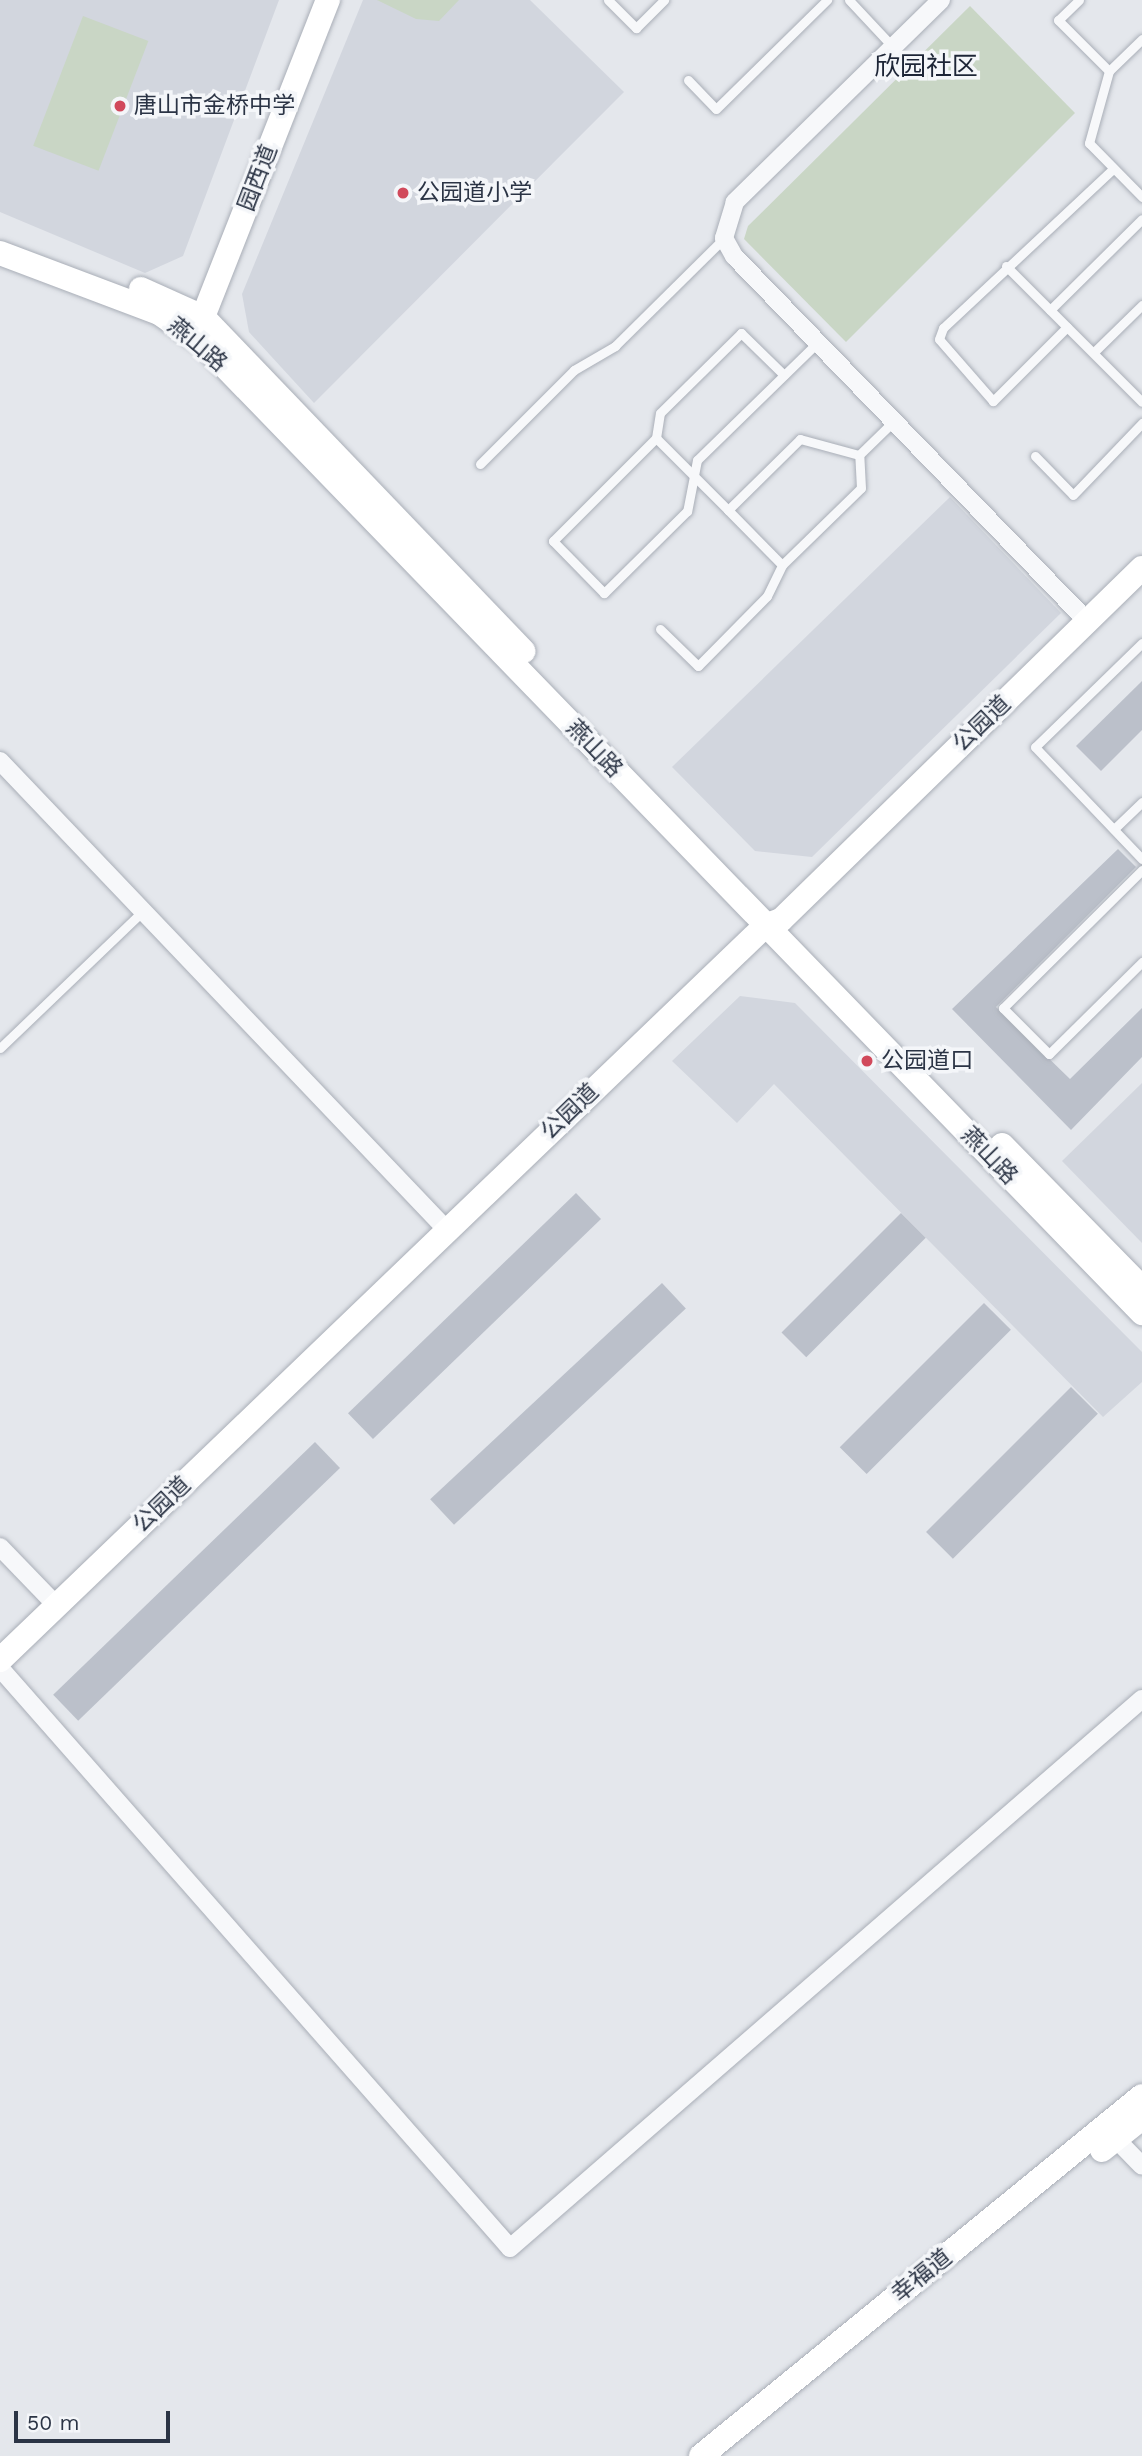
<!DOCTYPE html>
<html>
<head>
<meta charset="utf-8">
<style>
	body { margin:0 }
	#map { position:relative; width:1142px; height:2456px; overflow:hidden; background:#e4e7ec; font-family:"Work Sans","Noto Sans SC",sans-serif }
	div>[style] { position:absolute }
	.built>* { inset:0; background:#d2d6de }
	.green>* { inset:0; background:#c9d6c5; transform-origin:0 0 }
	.building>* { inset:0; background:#bbc0ca; transform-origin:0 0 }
	.roads { filter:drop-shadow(0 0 2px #a9aeb7) drop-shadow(0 0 2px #a9aeb7) }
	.lane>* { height:9px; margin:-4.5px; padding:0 4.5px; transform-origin:4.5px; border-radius:4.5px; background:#f7f8fa }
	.street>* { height:18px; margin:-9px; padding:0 9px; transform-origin:9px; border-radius:9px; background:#f7f8fa }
	.secondary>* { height:24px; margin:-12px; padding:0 12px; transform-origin:12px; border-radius:12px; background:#fff }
	.dots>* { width:19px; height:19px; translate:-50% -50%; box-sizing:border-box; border:4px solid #f4f6f9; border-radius:50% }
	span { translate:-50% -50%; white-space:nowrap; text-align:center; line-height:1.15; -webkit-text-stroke:7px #f4f6f9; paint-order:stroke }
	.poi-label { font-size:23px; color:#2b3445 }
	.left { translate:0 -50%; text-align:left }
	.street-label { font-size:23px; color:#2b3445 }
	.quarter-label { font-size:26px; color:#1d2536 }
	.scale { position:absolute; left:14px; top:2411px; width:156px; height:32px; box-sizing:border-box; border:4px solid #2b3445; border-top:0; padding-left:9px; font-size:21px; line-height:24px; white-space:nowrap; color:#2b3445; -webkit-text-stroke:5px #f4f6f9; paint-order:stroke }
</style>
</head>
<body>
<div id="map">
	<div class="built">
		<div style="clip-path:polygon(0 0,279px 0,183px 256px,145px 273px,0 212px)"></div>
		<div style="clip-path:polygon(363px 0,530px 0,624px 92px,314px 403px,249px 332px,242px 294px)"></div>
		<div style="clip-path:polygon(950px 497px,1061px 613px,812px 857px,755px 851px,672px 767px)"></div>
		<div style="clip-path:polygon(740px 996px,795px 1003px,1142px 1352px,1142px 1382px,1103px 1417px,774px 1084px,737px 1123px,672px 1061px)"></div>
		<div style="clip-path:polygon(1142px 1083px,1142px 1243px,1062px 1161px)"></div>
	</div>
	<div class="green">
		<div style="clip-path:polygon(377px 0,459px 0,439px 21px,416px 19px)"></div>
		<div style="clip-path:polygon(970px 6px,1075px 113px,846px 342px,744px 239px,748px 226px)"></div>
		<div style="left:83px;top:16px;width:70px;height:139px;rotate:21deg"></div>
	</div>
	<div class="building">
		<div style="clip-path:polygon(1142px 681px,1142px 730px,1101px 771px,1076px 746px)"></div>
		<div style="clip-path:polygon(1118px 849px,1136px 867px,996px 1007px,1070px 1079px,1142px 1008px,1142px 1057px,1071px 1130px,952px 1009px)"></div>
		<div style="left:576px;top:1193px;width:36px;height:317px;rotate:46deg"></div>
		<div style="left:901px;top:1213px;width:35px;height:169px;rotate:45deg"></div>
		<div style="left:662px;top:1283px;width:35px;height:317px;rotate:47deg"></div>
		<div style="left:984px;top:1303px;width:38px;height:204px;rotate:45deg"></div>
		<div style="left:1071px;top:1387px;width:38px;height:205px;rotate:45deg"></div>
		<div style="left:315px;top:1442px;width:36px;height:364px;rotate:46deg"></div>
	</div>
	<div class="roads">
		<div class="lane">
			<div style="left:608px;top:0;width:40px;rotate:45deg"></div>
			<div style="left:636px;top:28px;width:40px;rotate:-45deg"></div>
			<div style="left:849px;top:0;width:64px;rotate:46.9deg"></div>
			<div style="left:1079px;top:0;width:29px;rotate:136deg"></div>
			<div style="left:1058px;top:20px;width:72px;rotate:45deg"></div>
			<div style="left:1109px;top:71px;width:46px;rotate:-44.1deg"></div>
			<div style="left:1109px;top:71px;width:75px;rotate:105.5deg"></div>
			<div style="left:1089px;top:143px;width:76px;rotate:45.5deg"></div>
			<div style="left:688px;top:80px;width:40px;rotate:46deg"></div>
			<div style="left:716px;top:109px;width:156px;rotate:-44.5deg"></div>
			<div style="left:1006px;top:266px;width:192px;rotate:45deg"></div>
			<div style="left:1050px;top:310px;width:129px;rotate:-44.7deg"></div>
			<div style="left:1067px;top:327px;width:105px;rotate:135deg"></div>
			<div style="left:993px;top:401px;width:82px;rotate:-131.1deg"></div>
			<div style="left:939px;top:339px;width:12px;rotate:-70deg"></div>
			<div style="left:943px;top:328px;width:233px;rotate:-43.1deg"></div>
			<div style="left:818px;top:342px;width:169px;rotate:135.7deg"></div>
			<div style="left:697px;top:460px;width:16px;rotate:101deg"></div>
			<div style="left:694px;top:476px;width:36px;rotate:101deg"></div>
			<div style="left:687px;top:511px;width:117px;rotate:135.3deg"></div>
			<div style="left:604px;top:593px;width:73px;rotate:-134.4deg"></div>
			<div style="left:553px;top:541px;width:146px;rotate:-45deg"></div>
			<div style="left:656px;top:438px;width:102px;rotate:45deg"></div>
			<div style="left:728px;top:510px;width:77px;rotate:45.5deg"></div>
			<div style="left:782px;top:565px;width:110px;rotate:-44.3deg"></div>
			<div style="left:861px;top:488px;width:33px;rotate:-93deg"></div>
			<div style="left:1094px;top:352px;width:67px;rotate:-44.4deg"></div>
			<div style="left:656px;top:438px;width:25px;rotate:-81deg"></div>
			<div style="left:660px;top:413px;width:114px;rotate:-44.6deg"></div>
			<div style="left:741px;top:333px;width:60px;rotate:44.3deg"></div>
			<div style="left:1035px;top:456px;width:54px;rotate:45.7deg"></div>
			<div style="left:1073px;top:495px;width:100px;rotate:-46.2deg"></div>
			<div style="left:480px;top:464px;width:133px;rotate:-45deg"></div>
			<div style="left:574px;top:370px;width:48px;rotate:-30.3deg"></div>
			<div style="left:615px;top:346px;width:153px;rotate:-44.7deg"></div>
			<div style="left:728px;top:510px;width:101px;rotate:-44.6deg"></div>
			<div style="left:800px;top:439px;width:61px;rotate:15.2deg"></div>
			<div style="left:859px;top:455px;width:49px;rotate:-44.2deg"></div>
			<div style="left:660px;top:629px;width:53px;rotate:44.2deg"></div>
			<div style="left:698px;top:666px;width:98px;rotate:-45.4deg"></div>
			<div style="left:767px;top:596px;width:34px;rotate:-64deg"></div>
			<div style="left:1142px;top:643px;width:149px;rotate:135.8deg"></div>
			<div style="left:1035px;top:747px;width:155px;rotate:46.3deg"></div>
			<div style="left:1114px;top:829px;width:39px;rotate:-44deg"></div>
			<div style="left:1142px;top:870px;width:196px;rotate:135.2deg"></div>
			<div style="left:1003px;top:1008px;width:65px;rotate:45deg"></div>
			<div style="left:1049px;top:1054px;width:131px;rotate:-44.7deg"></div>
			<div style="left:0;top:1048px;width:198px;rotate:-43.8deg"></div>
		</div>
		<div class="street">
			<div style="left:941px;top:0;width:289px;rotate:135.6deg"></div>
			<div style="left:735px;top:202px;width:38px;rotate:107deg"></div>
			<div style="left:724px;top:238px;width:21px;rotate:61deg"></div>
			<div style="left:734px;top:256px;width:508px;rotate:45.96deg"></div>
			<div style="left:0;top:761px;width:648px;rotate:46.38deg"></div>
			<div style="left:0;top:1547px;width:82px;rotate:46deg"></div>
			<div style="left:0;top:1668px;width:772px;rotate:48.67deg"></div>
			<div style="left:510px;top:2248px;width:837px;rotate:-40.98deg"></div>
			<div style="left:1116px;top:2139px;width:37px;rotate:46deg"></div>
		</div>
		<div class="secondary">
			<div style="left:0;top:253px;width:170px;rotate:20.7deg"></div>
			<div style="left:159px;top:313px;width:52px;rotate:34.9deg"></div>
			<div style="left:202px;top:343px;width:1351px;rotate:45.9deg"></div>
			<div style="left:141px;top:289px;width:68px;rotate:24.3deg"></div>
			<div style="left:203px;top:317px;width:463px;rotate:46.2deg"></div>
			<div style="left:203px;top:317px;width:341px;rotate:-68.5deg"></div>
			<div style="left:1002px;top:1145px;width:200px;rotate:45.6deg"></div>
			<div style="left:0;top:1660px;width:1060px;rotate:-43.82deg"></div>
			<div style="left:765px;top:926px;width:17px;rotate:-21deg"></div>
			<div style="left:781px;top:920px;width:504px;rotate:-44.28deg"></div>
			<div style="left:1102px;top:2150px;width:51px;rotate:-38.7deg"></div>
			<div style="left:701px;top:2456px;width:569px;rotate:-39.23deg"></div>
		</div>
	</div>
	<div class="dots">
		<div style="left:120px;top:106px;background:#d1495b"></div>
		<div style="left:403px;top:193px;background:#d1495b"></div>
		<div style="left:867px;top:1061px;background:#d1495b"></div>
	</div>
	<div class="poi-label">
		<span class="left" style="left:134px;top:106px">唐山市金桥中学</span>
		<span class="left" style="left:417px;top:193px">公园道小学</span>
		<span class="left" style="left:881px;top:1061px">公园道口</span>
	</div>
	<div class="street-label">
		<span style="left:258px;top:178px;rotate:-69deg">园西道</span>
		<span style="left:197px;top:345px;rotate:40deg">燕山路</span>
		<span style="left:982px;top:724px;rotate:-44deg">公园道</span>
		<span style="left:594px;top:749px;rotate:46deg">燕山路</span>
		<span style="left:570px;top:1112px;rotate:-44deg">公园道</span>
		<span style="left:989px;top:1156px;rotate:46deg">燕山路</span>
		<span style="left:162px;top:1505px;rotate:-44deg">公园道</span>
		<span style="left:922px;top:2276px;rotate:-39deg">幸福道</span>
	</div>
	<div class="quarter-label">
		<span style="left:926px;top:67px">欣园社区</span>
	</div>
	<div class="scale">50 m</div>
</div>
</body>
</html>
